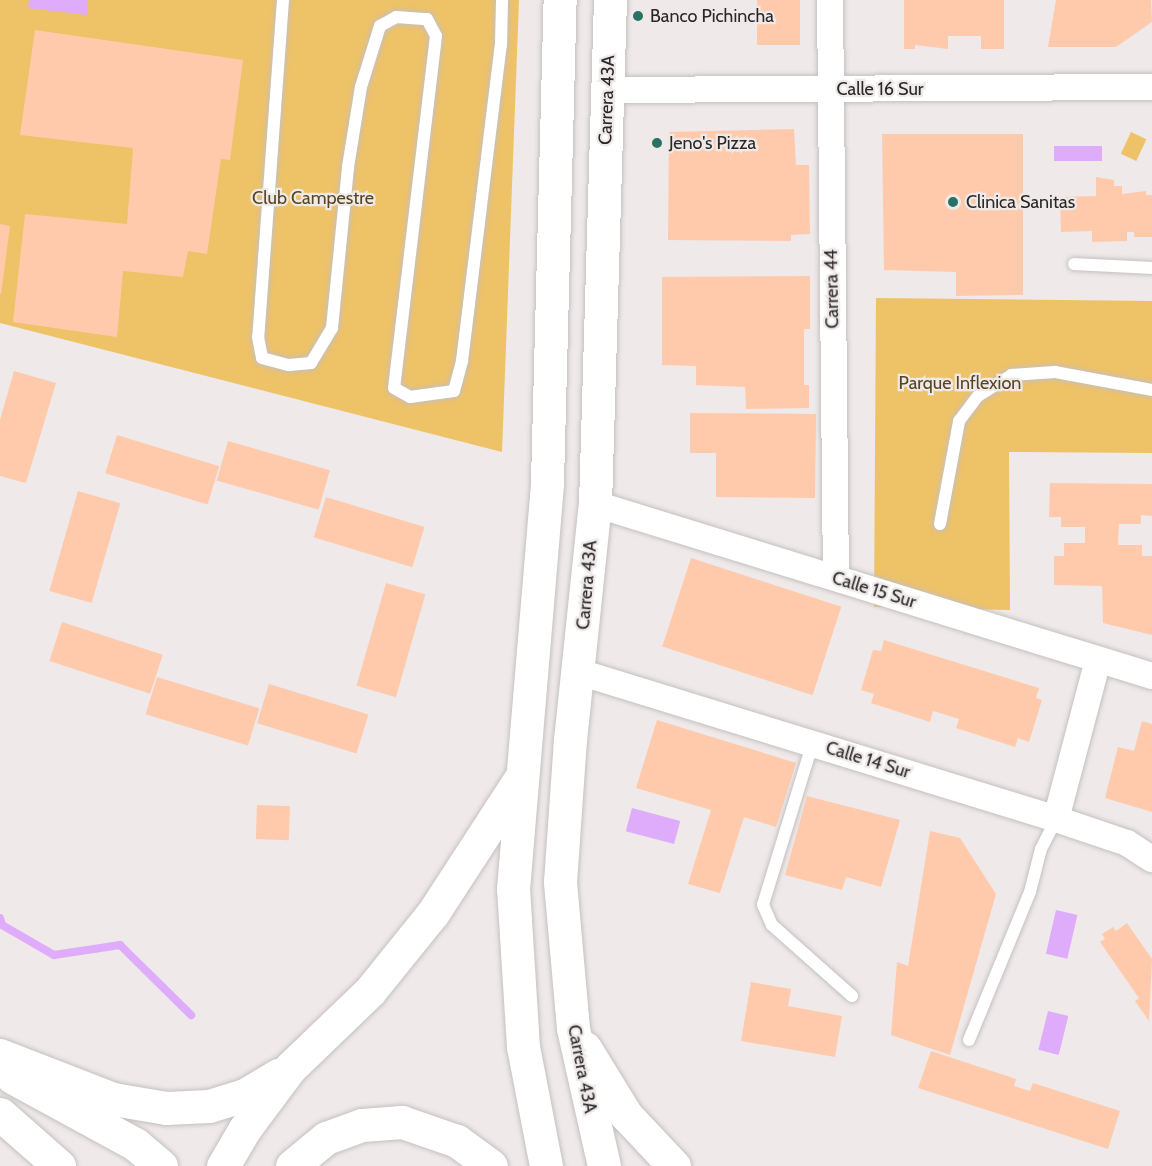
<!DOCTYPE html>
<html>
<head>
<meta charset="utf-8">
<style>
	body { margin:0 }
	#map { position:relative; width:1152px; height:1166px; overflow:hidden; background:#efe9e9; font-family:Cabin,sans-serif }
	div>[style] { position:absolute }
	.green>* { inset:0; background:#eec267; transform-origin:0 0 }
	.water>* { inset:0; background:#dfacfc; transform-origin:0 0 }
	.stream>* { height:8px; margin:-4px; padding:0 4px; transform-origin:4px; border-radius:4px; background:#dfacfc }
	.building>* { inset:0; background:#ffcaab; transform-origin:0 0 }
	.roads { filter:drop-shadow(0 0 2px #c5c0c0) drop-shadow(0 0 2px #c5c0c0) }
	.lane>* { height:12px; margin:-6px; padding:0 6px; transform-origin:6px; border-radius:6px; background:#fff }
	.street>* { height:26px; margin:-13px; padding:0 13px; transform-origin:13px; border-radius:13px; background:#fff }
	.secondary>* { height:33px; margin:-16.5px; padding:0 16.5px; transform-origin:16.5px; border-radius:16.5px; background:#fff }
	.primary>* { height:33px; margin:-16.5px; padding:0 16.5px; transform-origin:16.5px; border-radius:16.5px; background:#fff }
	.dots>* { width:16px; height:16px; translate:-50% -50%; box-sizing:border-box; border:3px solid #efe9e9; border-radius:50% }
	span { translate:-50% -50%; white-space:nowrap; text-align:center; line-height:1.15; -webkit-text-stroke:4.5px #efe9e9; paint-order:stroke }
	.poi-label { font-size:18px; color:#292727 }
	.left { translate:0 -50%; text-align:left }
	.street-label { font-size:18px; color:#292727 }
	.park-label { font-size:18px; color:#57451e }
</style>
</head>
<body>
<div id="map">
	<div class="green">
		<div style="clip-path:polygon(0 0,519px 0,502px 452px,0 323px)"></div>
		<div style="left:1131px;top:132px;width:17px;height:24px;rotate:25deg"></div>
		<div style="clip-path:polygon(876px 298px,1152px 301px,1152px 453px,1009px 452px,1010px 610px,874px 607px)"></div>
	</div>
	<div class="water">
		<div style="clip-path:polygon(29px 0,88px 0,87px 15px,28px 8px)"></div>
		<div style="left:1054px;top:146px;width:48px;height:15px"></div>
		<div style="left:632px;top:808px;width:50px;height:24px;rotate:15deg"></div>
		<div style="left:1056px;top:910px;width:22px;height:45px;rotate:13deg"></div>
		<div style="left:1048px;top:1011px;width:21px;height:40px;rotate:14deg"></div>
	</div>
	<div class="stream">
		<div style="left:0;top:918px;width:7px;rotate:74deg"></div>
		<div style="left:2px;top:925px;width:60px;rotate:30deg"></div>
		<div style="left:54px;top:955px;width:67px;rotate:-8.6deg"></div>
		<div style="left:120px;top:945px;width:100px;rotate:44.6deg"></div>
	</div>
	<div class="building">
		<div style="left:757px;top:0;width:43px;height:45px"></div>
		<div style="clip-path:polygon(904px 0,1004px 0,1004px 49px,981px 49px,981px 36px,948px 36px,948px 49px,915px 45px,915px 49px,904px 49px)"></div>
		<div style="clip-path:polygon(1056px 0,1151px 0,1152px 22px,1116px 47px,1048px 47px)"></div>
		<div style="clip-path:polygon(35px 30px,243px 60px,230px 160px,221px 159px,207px 254px,188px 251px,183px 277px,123px 271px,117px 337px,13px 322px,25px 214px,127px 224px,133px 148px,20px 135px)"></div>
		<div style="clip-path:polygon(794px 129px,796px 165px,809px 165px,810px 234px,791px 235px,791px 241px,668px 240px,669px 132px)"></div>
		<div style="clip-path:polygon(882px 134px,1023px 134px,1023px 295px,956px 296px,956px 272px,884px 270px)"></div>
		<div style="clip-path:polygon(1096px 177px,1114px 180px,1114px 186px,1122px 186px,1122px 194px,1146px 191px,1146px 195px,1152px 195px,1152px 237px,1134px 237px,1134px 232px,1127px 232px,1127px 241px,1092px 242px,1092px 231px,1061px 232px,1060px 197px,1096px 196px)"></div>
		<div style="clip-path:polygon(0 224px,10px 226px,1px 294px,0 294px)"></div>
		<div style="clip-path:polygon(810px 276px,810px 329px,804px 329px,804px 385px,809px 385px,809px 408px,746px 409px,745px 387px,696px 385px,696px 366px,662px 365px,662px 277px)"></div>
		<div style="clip-path:polygon(14px 371px,56px 383px,26px 483px,0 476px,0 420px)"></div>
		<div style="clip-path:polygon(690px 413px,816px 414px,815px 498px,716px 497px,716px 453px,690px 453px)"></div>
		<div style="left:117px;top:435px;width:107px;height:40px;rotate:17deg"></div>
		<div style="left:228px;top:441px;width:106px;height:41px;rotate:16deg"></div>
		<div style="clip-path:polygon(1050px 483px,1152px 484px,1152px 516px,1141px 515px,1141px 524px,1119px 524px,1118px 545px,1142px 545px,1142px 556px,1152px 556px,1152px 635px,1103px 623px,1102px 586px,1054px 585px,1054px 556px,1064px 556px,1064px 543px,1085px 543px,1085px 527px,1061px 527px,1061px 517px,1049px 517px)"></div>
		<div style="left:78px;top:491px;width:44px;height:104px;rotate:16deg"></div>
		<div style="left:326px;top:497px;width:103px;height:42px;rotate:17deg"></div>
		<div style="left:691px;top:558px;width:158px;height:93px;rotate:18deg"></div>
		<div style="left:386px;top:583px;width:41px;height:107px;rotate:16deg"></div>
		<div style="left:62px;top:622px;width:106px;height:41px;rotate:18deg"></div>
		<div style="clip-path:polygon(884px 640px,1039px 688px,1036px 698px,1042px 700px,1029px 742px,1018px 738px,1015px 747px,956px 728px,959px 719px,933px 711px,930px 722px,871px 703px,874px 694px,861px 690px,873px 650px,881px 651px)"></div>
		<div style="left:157px;top:677px;width:107px;height:39px;rotate:17deg"></div>
		<div style="left:269px;top:684px;width:104px;height:41px;rotate:17deg"></div>
		<div style="clip-path:polygon(657px 720px,796px 763px,776px 827px,744px 817px,720px 893px,688px 884px,711px 810px,636px 788px)"></div>
		<div style="clip-path:polygon(1142px 721px,1152px 724px,1152px 812px,1105px 798px,1118px 747px,1134px 751px)"></div>
		<div style="clip-path:polygon(807px 796px,900px 820px,881px 887px,846px 877px,842px 890px,785px 875px)"></div>
		<div style="left:257px;top:805px;width:33px;height:34px;rotate:2deg"></div>
		<div style="clip-path:polygon(930px 831px,960px 838px,996px 894px,950px 1055px,891px 1035px,897px 962px,908px 966px)"></div>
		<div style="clip-path:polygon(1127px 923px,1152px 959px,1149px 1021px,1135px 1001px,1139px 998px,1100px 942px,1105px 939px,1102px 934px,1113px 927px,1116px 931px)"></div>
		<div style="clip-path:polygon(751px 982px,791px 989px,788px 1006px,842px 1016px,835px 1057px,741px 1041px)"></div>
		<div style="clip-path:polygon(931px 1051px,1016px 1079px,1014px 1086px,1030px 1091px,1033px 1083px,1120px 1111px,1108px 1149px,918px 1088px)"></div>
	</div>
	<div class="roads">
		<div class="lane">
			<div style="left:283px;top:0;width:338px;rotate:94.2deg"></div>
			<div style="left:258px;top:337px;width:21px;rotate:79deg"></div>
			<div style="left:262px;top:358px;width:28px;rotate:15deg"></div>
			<div style="left:289px;top:365px;width:22px;rotate:-5deg"></div>
			<div style="left:311px;top:363px;width:41px;rotate:-59deg"></div>
			<div style="left:332px;top:328px;width:162px;rotate:-84.3deg"></div>
			<div style="left:348px;top:167px;width:81px;rotate:-80.8deg"></div>
			<div style="left:361px;top:87px;width:64px;rotate:-72.7deg"></div>
			<div style="left:380px;top:26px;width:18px;rotate:-29deg"></div>
			<div style="left:396px;top:17px;width:31px;rotate:4deg"></div>
			<div style="left:427px;top:19px;width:19px;rotate:62deg"></div>
			<div style="left:436px;top:36px;width:354px;rotate:96.8deg"></div>
			<div style="left:394px;top:388px;width:18px;rotate:29deg"></div>
			<div style="left:410px;top:397px;width:44px;rotate:-7.8deg"></div>
			<div style="left:454px;top:391px;width:31px;rotate:-75deg"></div>
			<div style="left:462px;top:361px;width:318px;rotate:-83deg"></div>
			<div style="left:501px;top:45px;width:45px;rotate:-88.7deg"></div>
			<div style="left:1074px;top:264px;width:78px;rotate:2.9deg"></div>
			<div style="left:940px;top:524px;width:105px;rotate:-79.5deg"></div>
			<div style="left:959px;top:421px;width:31px;rotate:-53deg"></div>
			<div style="left:978px;top:396px;width:39px;rotate:-32deg"></div>
			<div style="left:1011px;top:375px;width:44px;rotate:-3.9deg"></div>
			<div style="left:1055px;top:372px;width:99px;rotate:10.5deg"></div>
			<div style="left:813px;top:742px;width:170px;rotate:107.1deg"></div>
			<div style="left:763px;top:905px;width:22px;rotate:66deg"></div>
			<div style="left:772px;top:925px;width:107px;rotate:41.6deg"></div>
			<div style="left:969px;top:1040px;width:160px;rotate:-67.6deg"></div>
			<div style="left:1030px;top:892px;width:44px;rotate:-75.7deg"></div>
			<div style="left:1041px;top:849px;width:34px;rotate:-63deg"></div>
		</div>
		<div class="street">
			<div style="left:830px;top:0;width:578px;rotate:89.41deg"></div>
			<div style="left:607px;top:90px;width:545px;rotate:-0.32deg"></div>
			<div style="left:595px;top:504px;width:583px;rotate:17.16deg"></div>
			<div style="left:579px;top:672px;width:499px;rotate:17.1deg"></div>
			<div style="left:1056px;top:819px;width:75px;rotate:18.7deg"></div>
			<div style="left:1127px;top:843px;width:30px;rotate:33deg"></div>
			<div style="left:1056px;top:819px;width:164px;rotate:-75.2deg"></div>
		</div>
		<div class="secondary">
			<div style="left:0;top:1114px;width:79px;rotate:41.4deg"></div>
		</div>
		<div class="primary">
			<div style="left:585px;top:1048px;width:79px;rotate:58.5deg"></div>
			<div style="left:626px;top:1115px;width:70px;rotate:46.7deg"></div>
			<div style="left:0;top:1055px;width:121px;rotate:21.3deg"></div>
			<div style="left:113px;top:1099px;width:54px;rotate:9.6deg"></div>
			<div style="left:166px;top:1108px;width:43px;rotate:-2.7deg"></div>
			<div style="left:209px;top:1106px;width:38px;rotate:-17deg"></div>
			<div style="left:245px;top:1095px;width:39px;rotate:-31deg"></div>
			<div style="left:12px;top:1077px;width:140px;rotate:28.6deg"></div>
			<div style="left:135px;top:1144px;width:34px;rotate:40deg"></div>
			<div style="left:223px;top:1166px;width:42px;rotate:-59.7deg"></div>
			<div style="left:244px;top:1130px;width:77px;rotate:-53.4deg"></div>
			<div style="left:290px;top:1068px;width:111px;rotate:-43.9deg"></div>
			<div style="left:370px;top:991px;width:100px;rotate:-51.1deg"></div>
			<div style="left:433px;top:913px;width:160px;rotate:-57deg"></div>
			<div style="left:292px;top:1166px;width:44px;rotate:-39.5deg"></div>
			<div style="left:326px;top:1138px;width:38px;rotate:-20deg"></div>
			<div style="left:362px;top:1125px;width:40px;rotate:-4.3deg"></div>
			<div style="left:402px;top:1122px;width:58px;rotate:19.1deg"></div>
			<div style="left:457px;top:1141px;width:42px;rotate:36.3deg"></div>
			<div style="left:546px;top:1166px;width:121px;rotate:-100.9deg"></div>
			<div style="left:523px;top:1047px;width:158px;rotate:-93.6deg"></div>
			<div style="left:513px;top:889px;width:408px;rotate:-85.2deg"></div>
			<div style="left:547px;top:482px;width:482px;rotate:-88.5deg"></div>
			<div style="left:604px;top:1166px;width:141px;rotate:-102.7deg"></div>
			<div style="left:573px;top:1028px;width:147px;rotate:-95.1deg"></div>
			<div style="left:560px;top:882px;width:142px;rotate:-86deg"></div>
			<div style="left:570px;top:740px;width:237px;rotate:-84deg"></div>
			<div style="left:595px;top:504px;width:504px;rotate:-88.3deg"></div>
		</div>
	</div>
	<div class="dots">
		<div style="left:638px;top:16px;background:#297065"></div>
		<div style="left:657px;top:143px;background:#297065"></div>
		<div style="left:953px;top:202px;background:#297065"></div>
	</div>
	<div class="poi-label">
		<span class="left" style="left:650px;top:16px">Banco Pichincha</span>
		<span class="left" style="left:669px;top:143px">Jeno's Pizza</span>
		<span class="left" style="left:966px;top:202px">Clinica Sanitas</span>
	</div>
	<div class="street-label">
		<span style="left:880px;top:89px">Calle 16 Sur</span>
		<span style="left:607px;top:100px;rotate:-88deg">Carrera 43A</span>
		<span style="left:832px;top:289px;rotate:-91deg">Carrera 44</span>
		<span style="left:587px;top:585px;rotate:-85deg">Carrera 43A</span>
		<span style="left:874px;top:590px;rotate:17deg">Calle 15 Sur</span>
		<span style="left:868px;top:760px;rotate:17deg">Calle 14 Sur</span>
		<span style="left:582px;top:1069px;rotate:79deg">Carrera 43A</span>
	</div>
	<div class="park-label">
		<span style="left:313px;top:198px">Club Campestre</span>
		<span style="left:960px;top:383px">Parque Inflexion</span>
	</div>
</div>
</body>
</html>
